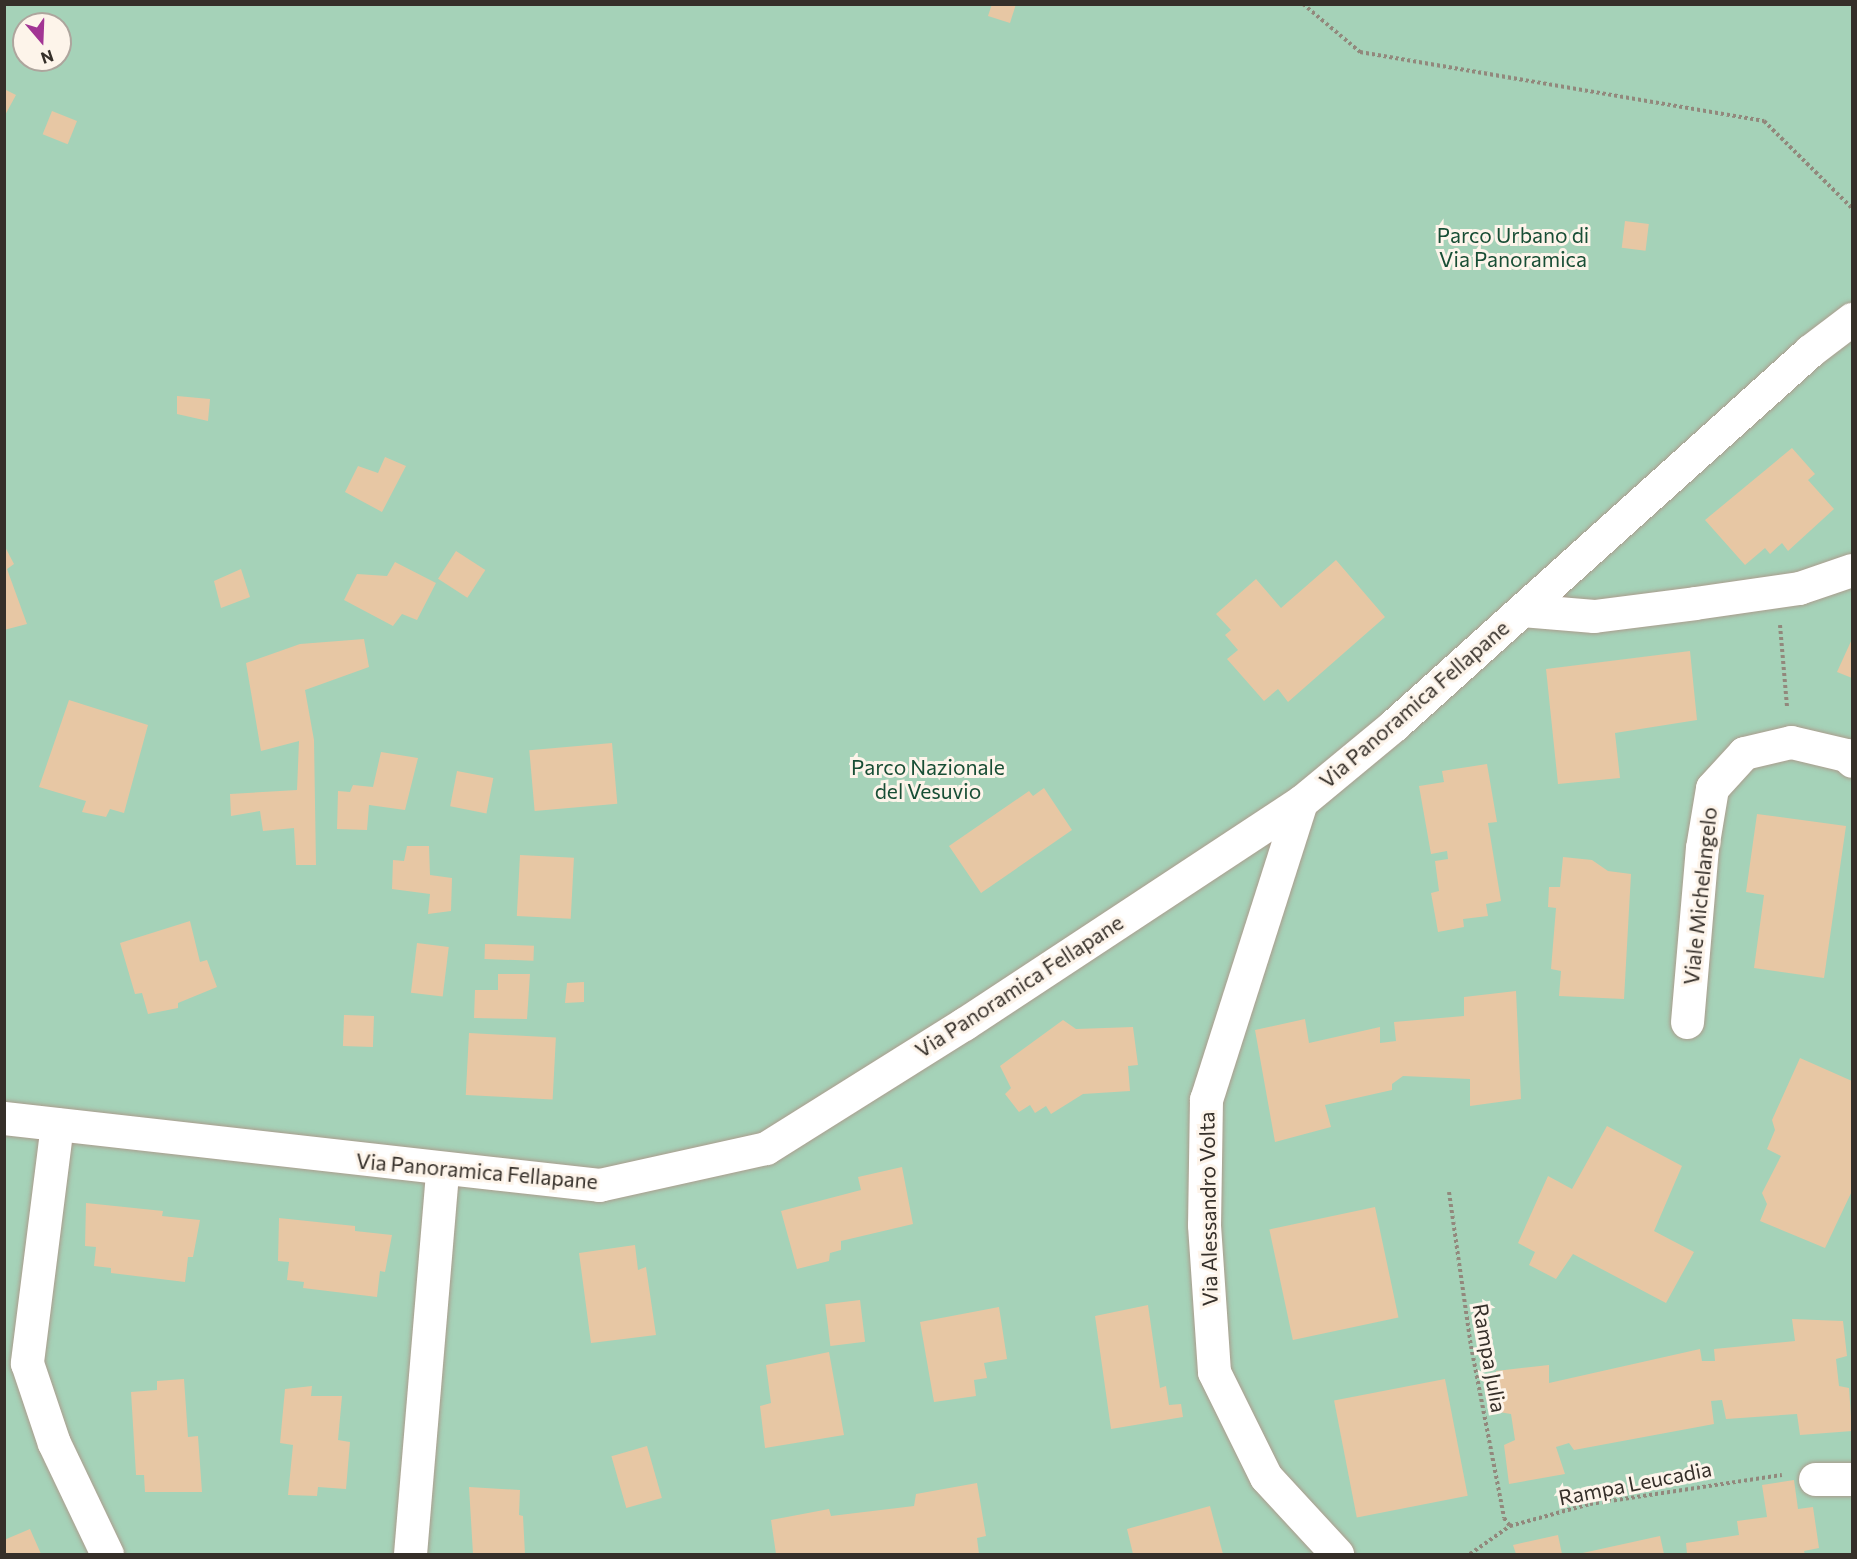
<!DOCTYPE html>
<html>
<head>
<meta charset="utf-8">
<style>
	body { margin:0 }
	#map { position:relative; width:1857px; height:1559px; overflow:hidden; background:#f5e6d5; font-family:Commissioner,sans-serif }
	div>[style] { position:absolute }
	.green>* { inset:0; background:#a5d2b8 }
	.building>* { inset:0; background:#e7c7a4; transform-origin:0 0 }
	.path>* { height:4px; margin-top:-2px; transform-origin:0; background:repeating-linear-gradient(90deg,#92887c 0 3px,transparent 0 6px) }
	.roads { filter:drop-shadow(0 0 2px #ab9c8d) drop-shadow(0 0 2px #ab9c8d) }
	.minor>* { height:33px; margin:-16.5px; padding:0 16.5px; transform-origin:16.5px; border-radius:16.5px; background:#fff }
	span { translate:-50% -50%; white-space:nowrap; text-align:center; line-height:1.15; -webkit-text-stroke:6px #fdf4ea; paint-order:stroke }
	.park-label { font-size:21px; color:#184e35 }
	.street-label { font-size:21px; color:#352f29 }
	.frame { position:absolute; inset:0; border:6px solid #352f29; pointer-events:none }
	.north { position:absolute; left:12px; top:12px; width:60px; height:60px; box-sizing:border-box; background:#fdf4ea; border:2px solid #ada59d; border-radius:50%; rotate:161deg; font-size:16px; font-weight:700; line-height:24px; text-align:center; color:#352f29 }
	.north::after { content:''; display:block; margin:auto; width:21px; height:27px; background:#a23594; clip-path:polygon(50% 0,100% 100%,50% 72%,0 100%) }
</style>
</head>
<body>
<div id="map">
	<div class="green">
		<div style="clip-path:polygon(evenodd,5px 5px,1852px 5px,1852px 1554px,5px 1554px,5px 5px,24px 24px,60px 24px,60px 60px,24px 60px,24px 24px)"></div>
	</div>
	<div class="building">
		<div style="clip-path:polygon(992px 4px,1016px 4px,1010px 23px,988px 16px)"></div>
		<div style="clip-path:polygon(4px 89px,16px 95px,4px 117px)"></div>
		<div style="left:52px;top:111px;width:27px;height:25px;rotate:22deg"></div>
		<div style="left:1625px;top:221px;width:24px;height:27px;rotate:7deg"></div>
		<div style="clip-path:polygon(177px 396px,210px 399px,208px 421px,177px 414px)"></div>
		<div style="clip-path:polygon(1792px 448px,1815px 474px,1808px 480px,1834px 509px,1788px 551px,1782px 543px,1770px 554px,1765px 548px,1745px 565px,1705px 520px)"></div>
		<div style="clip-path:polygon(385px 457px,406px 466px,382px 512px,345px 492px,358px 466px,378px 473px)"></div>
		<div style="clip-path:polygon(4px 545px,14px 564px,7px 569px,27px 624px,4px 630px)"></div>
		<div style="left:456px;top:551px;width:35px;height:33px;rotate:33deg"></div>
		<div style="clip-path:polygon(1336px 560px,1385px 617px,1288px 702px,1278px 689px,1264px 701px,1227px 659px,1238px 650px,1225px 635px,1231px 630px,1216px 614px,1256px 579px,1281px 608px)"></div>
		<div style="clip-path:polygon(395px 562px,436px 583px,417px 620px,402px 614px,393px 626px,344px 600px,357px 574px,387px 576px)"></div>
		<div style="clip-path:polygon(241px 569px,250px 597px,221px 608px,214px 581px)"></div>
		<div style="clip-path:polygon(364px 639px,369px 667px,305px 690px,314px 740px,316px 865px,296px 865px,294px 828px,263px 831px,260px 811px,231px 816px,230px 794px,297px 790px,299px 741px,261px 751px,246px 663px,300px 644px)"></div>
		<div style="clip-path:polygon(1852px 639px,1852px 678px,1837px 672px)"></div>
		<div style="clip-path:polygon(1690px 651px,1697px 720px,1615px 733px,1620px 778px,1558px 784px,1546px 669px)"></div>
		<div style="clip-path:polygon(69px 700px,148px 725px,124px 813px,110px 809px,106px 817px,82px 812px,86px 801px,39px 787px)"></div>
		<div style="left:612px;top:743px;width:61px;height:83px;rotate:85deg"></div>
		<div style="clip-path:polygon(381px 752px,418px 758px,405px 810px,369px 805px,367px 830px,337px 829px,338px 791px,350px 792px,353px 785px,373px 787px)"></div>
		<div style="clip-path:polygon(1487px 764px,1497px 822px,1488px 823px,1501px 901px,1486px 904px,1488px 916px,1463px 919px,1464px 927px,1438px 932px,1431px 893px,1439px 891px,1435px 861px,1448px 859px,1447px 851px,1431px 854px,1419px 786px,1444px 782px,1442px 771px)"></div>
		<div style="left:457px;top:771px;width:37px;height:36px;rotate:11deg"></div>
		<div style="clip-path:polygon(1044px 788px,1072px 830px,981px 893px,949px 846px,1029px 791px,1033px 796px)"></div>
		<div style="clip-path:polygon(1757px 814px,1846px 826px,1824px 978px,1754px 968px,1764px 895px,1746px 892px)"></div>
		<div style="clip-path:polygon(407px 846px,429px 846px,430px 875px,452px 878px,451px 911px,428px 914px,430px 894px,392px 889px,393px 860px,404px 861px)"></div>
		<div style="left:520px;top:855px;width:54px;height:61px;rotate:3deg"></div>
		<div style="clip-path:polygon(1563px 857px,1592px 860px,1608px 871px,1631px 874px,1624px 999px,1559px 996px,1561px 971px,1551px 969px,1556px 908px,1548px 907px,1549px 887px,1560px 887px)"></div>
		<div style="clip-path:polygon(190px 921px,200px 962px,207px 960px,217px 987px,178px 1003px,178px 1008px,148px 1014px,142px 993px,135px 994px,120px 943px)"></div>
		<div style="left:417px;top:943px;width:32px;height:50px;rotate:7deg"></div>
		<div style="left:485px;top:944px;width:49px;height:15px;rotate:2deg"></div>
		<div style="clip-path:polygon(498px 974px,530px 974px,527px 1019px,474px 1018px,475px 990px,498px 990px)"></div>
		<div style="clip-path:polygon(584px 982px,584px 1002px,565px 1003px,567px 983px)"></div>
		<div style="clip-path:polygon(1516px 991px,1521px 1099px,1470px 1106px,1470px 1079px,1403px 1076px,1392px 1084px,1392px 1090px,1325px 1105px,1331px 1127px,1275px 1142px,1255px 1030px,1305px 1019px,1309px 1043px,1380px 1027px,1380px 1043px,1396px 1041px,1394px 1022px,1464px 1016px,1464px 997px)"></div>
		<div style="left:344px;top:1015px;width:30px;height:31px;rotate:2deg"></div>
		<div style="clip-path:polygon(1063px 1020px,1076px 1029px,1133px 1027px,1138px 1065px,1128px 1066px,1130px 1091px,1083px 1094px,1051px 1114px,1046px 1106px,1035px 1113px,1030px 1105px,1019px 1112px,1005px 1094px,1011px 1088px,1000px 1066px)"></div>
		<div style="left:469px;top:1033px;width:87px;height:62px;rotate:3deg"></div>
		<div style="clip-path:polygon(1800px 1058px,1852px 1081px,1852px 1191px,1825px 1248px,1760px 1221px,1767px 1204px,1762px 1193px,1781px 1156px,1767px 1149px,1775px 1130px,1772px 1120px)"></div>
		<div style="clip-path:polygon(1607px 1126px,1682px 1166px,1654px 1231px,1694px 1252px,1666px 1303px,1573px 1254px,1556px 1279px,1529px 1265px,1535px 1252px,1518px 1243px,1548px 1176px,1572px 1189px)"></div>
		<div style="clip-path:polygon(902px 1167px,913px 1224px,841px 1241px,841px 1250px,830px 1253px,829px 1261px,797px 1269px,781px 1211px,861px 1190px,858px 1177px)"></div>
		<div style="clip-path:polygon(86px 1203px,163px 1211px,162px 1216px,200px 1220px,193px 1257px,188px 1257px,185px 1282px,111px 1273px,111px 1268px,94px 1266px,96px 1247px,85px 1246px)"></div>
		<div style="left:1375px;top:1207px;width:113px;height:108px;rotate:78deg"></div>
		<div style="clip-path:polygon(279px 1218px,355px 1226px,355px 1231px,392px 1235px,385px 1272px,380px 1271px,377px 1297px,303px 1288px,304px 1282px,287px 1280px,289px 1262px,278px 1261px)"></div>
		<div style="clip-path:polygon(635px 1245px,638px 1270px,646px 1267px,656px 1335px,591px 1343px,579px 1253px)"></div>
		<div style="left:860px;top:1300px;width:42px;height:35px;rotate:83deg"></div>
		<div style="clip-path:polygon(1148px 1305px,1160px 1388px,1166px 1386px,1169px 1405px,1181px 1404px,1183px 1417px,1111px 1429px,1095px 1316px)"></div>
		<div style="clip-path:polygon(999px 1307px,1007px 1359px,984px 1363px,987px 1378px,974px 1380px,976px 1396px,934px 1402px,920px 1322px)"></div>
		<div style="clip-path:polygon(1792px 1319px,1843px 1321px,1847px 1356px,1836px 1359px,1839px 1386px,1849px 1388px,1852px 1431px,1800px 1435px,1797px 1414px,1726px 1419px,1722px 1400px,1711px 1401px,1714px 1424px,1574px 1450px,1569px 1443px,1556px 1447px,1565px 1474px,1509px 1484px,1504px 1445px,1515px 1440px,1511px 1414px,1499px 1412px,1496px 1371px,1549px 1365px,1549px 1383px,1700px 1349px,1702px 1361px,1715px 1361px,1714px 1349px,1795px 1341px)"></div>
		<div style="clip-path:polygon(829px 1352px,844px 1435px,765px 1448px,760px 1406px,771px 1403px,766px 1365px)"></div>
		<div style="clip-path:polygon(184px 1379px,188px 1437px,198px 1436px,202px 1492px,145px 1492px,144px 1475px,136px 1475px,131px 1392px,157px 1390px,157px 1381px)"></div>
		<div style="left:1445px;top:1379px;width:119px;height:113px;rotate:79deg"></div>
		<div style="clip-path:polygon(312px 1386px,311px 1396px,342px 1396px,338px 1440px,350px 1442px,346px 1489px,318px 1487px,317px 1496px,288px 1495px,293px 1445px,280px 1443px,285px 1389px)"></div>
		<div style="left:647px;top:1446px;width:54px;height:37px;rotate:74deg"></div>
		<div style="clip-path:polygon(1794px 1480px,1798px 1509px,1813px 1507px,1819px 1548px,1804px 1551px,1805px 1554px,1687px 1554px,1686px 1543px,1739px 1535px,1737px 1521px,1767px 1517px,1762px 1485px)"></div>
		<div style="clip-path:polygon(977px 1483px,986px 1536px,977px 1538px,979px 1554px,776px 1554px,771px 1520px,829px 1509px,831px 1516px,914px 1506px,916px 1494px)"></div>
		<div style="clip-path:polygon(469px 1487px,520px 1490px,519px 1515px,523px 1516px,525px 1554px,473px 1554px)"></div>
		<div style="clip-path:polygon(1210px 1506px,1223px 1554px,1133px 1554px,1127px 1529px)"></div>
		<div style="clip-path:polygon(30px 1529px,41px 1554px,4px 1554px,4px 1540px)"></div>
		<div style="clip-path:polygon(1558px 1535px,1562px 1554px,1516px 1554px,1513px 1545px)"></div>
		<div style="clip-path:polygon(1660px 1536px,1664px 1554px,1578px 1554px)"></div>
	</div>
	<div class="path">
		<div style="left:1303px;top:4px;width:75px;rotate:40.1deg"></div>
		<div style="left:1360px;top:52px;width:410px;rotate:9.7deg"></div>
		<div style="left:1764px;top:121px;width:124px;rotate:44.7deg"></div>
		<div style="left:1780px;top:625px;width:82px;rotate:85.1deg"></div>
		<div style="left:1449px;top:1192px;width:156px;rotate:81.9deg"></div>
		<div style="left:1471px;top:1346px;width:175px;rotate:79.1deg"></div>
		<div style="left:1504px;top:1518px;width:10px;rotate:53deg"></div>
		<div style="left:1470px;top:1554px;width:49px;rotate:-35deg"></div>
		<div style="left:1510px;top:1526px;width:83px;rotate:-15.4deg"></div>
		<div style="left:1590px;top:1504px;width:194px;rotate:-8.6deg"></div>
	</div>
	<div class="roads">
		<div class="minor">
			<div style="left:1522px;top:610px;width:72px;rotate:4.8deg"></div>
			<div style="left:1594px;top:616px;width:102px;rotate:-7.3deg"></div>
			<div style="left:1695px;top:603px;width:105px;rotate:-8.2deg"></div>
			<div style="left:1799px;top:588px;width:56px;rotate:-18.8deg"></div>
			<div style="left:1301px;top:802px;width:312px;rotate:107.7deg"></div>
			<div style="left:1206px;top:1099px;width:126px;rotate:90.9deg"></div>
			<div style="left:1204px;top:1225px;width:147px;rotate:86.1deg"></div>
			<div style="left:1214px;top:1372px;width:117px;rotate:63.7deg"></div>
			<div style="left:1266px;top:1477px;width:105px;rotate:47.3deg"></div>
			<div style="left:1687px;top:1022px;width:175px;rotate:-85.1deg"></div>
			<div style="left:1702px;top:848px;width:61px;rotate:-80.5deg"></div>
			<div style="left:1712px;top:788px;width:47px;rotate:-47.6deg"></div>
			<div style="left:1744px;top:753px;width:48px;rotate:-13.2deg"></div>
			<div style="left:1791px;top:742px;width:57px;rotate:13.3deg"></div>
			<div style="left:1846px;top:755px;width:8px;rotate:45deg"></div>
			<div style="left:4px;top:1118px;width:599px;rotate:6.42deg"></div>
			<div style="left:599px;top:1185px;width:171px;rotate:-12.5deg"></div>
			<div style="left:766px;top:1148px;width:234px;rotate:-32.1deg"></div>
			<div style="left:964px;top:1024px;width:404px;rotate:-33.4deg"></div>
			<div style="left:1301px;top:802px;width:121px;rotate:-39.6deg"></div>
			<div style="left:1394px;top:725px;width:559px;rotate:-41.96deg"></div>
			<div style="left:1810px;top:351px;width:53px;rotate:-37.3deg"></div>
			<div style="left:57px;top:1124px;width:241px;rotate:97.2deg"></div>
			<div style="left:27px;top:1363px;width:84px;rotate:71.4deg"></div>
			<div style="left:54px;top:1443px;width:123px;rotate:64.5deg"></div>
			<div style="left:1815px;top:1479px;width:37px"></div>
			<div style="left:410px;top:1554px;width:386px;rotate:-85.2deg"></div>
		</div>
	</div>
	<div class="park-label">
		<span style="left:1513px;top:247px">Parco Urbano di<br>Via Panoramica</span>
		<span style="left:928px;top:779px">Parco Nazionale<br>del Vesuvio</span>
	</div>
	<div class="street-label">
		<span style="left:1414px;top:704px;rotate:-41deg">Via Panoramica Fellapane</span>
		<span style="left:1700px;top:896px;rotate:-84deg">Viale Michelangelo</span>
		<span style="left:1019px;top:986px;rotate:-33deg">Via Panoramica Fellapane</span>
		<span style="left:477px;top:1171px;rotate:5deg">Via Panoramica Fellapane</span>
		<span style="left:1208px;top:1209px;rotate:-91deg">Via Alessandro Volta</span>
		<span style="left:1490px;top:1358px;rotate:80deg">Rampa Julia</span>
		<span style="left:1635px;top:1483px;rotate:-11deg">Rampa Leucadia</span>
	</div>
	<div class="frame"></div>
	<div class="north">N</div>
</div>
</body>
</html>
